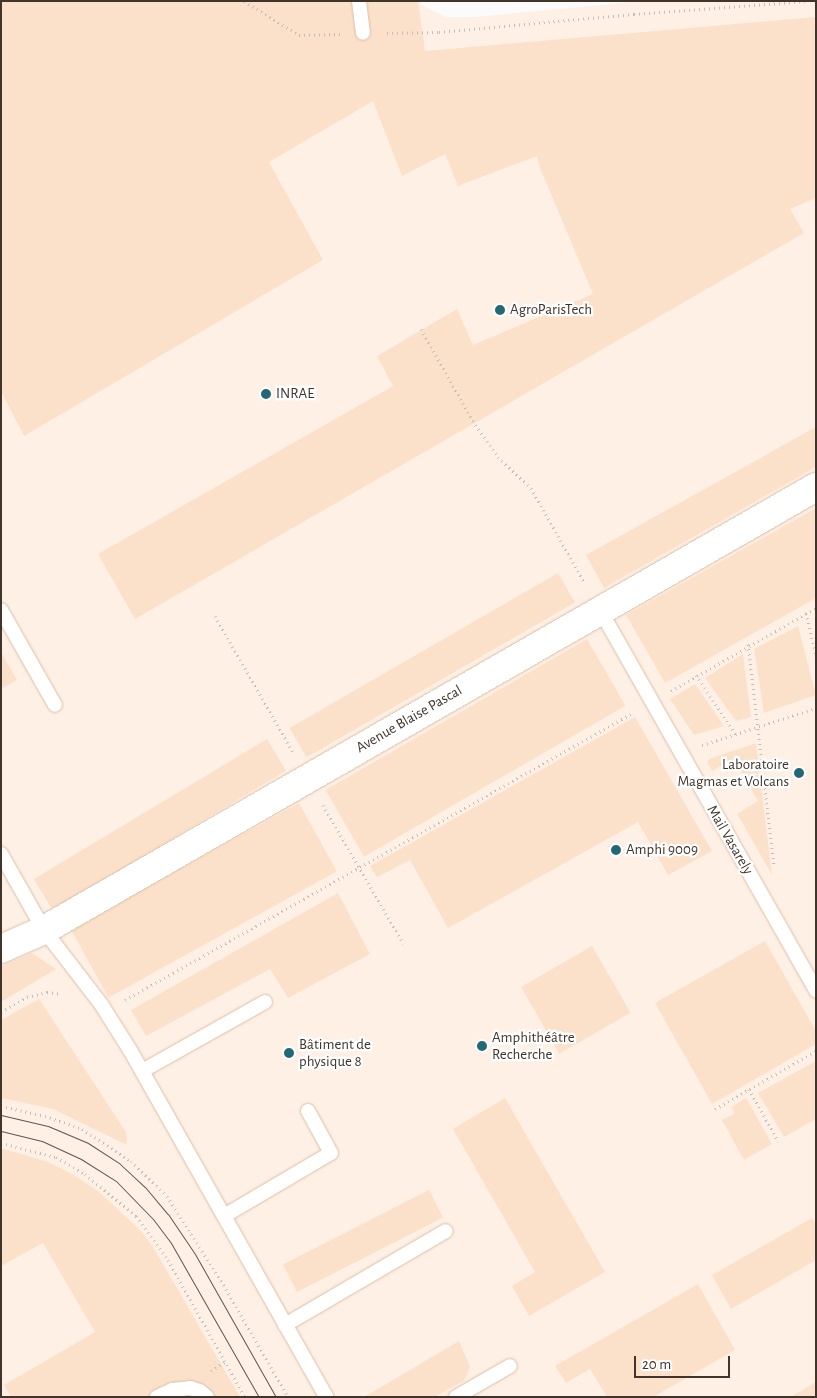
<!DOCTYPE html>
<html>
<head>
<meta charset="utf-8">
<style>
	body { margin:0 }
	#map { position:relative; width:817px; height:1398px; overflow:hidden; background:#fbfbfb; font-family:"Alegreya Sans",sans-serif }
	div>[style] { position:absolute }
	.built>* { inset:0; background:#fef0e4 }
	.green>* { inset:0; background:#fce1ca; transform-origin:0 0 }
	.path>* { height:3px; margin-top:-1.5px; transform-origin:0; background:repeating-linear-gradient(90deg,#c2bebb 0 1px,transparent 0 5px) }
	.roads { filter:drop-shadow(0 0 1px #dcbfa7) drop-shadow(0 0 1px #dcbfa7) }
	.lane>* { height:14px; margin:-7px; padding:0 7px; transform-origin:7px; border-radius:7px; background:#fff }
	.street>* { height:28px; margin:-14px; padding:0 14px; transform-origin:14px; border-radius:14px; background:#fff }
	.tram>* { height:1px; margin:-0.5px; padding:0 0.5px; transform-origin:0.5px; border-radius:0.5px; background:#5f554d }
	.dots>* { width:14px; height:14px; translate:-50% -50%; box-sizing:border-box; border:2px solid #fff; border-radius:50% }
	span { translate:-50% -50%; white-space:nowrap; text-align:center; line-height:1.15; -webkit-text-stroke:4.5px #fff; paint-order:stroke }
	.poi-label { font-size:15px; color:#40342b }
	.left { translate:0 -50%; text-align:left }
	.right { translate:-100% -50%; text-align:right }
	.street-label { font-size:15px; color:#40342b }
	.frame { position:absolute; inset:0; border:2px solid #40342b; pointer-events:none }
	.scale { position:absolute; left:634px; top:1356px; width:96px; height:22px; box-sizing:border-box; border:2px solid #40342b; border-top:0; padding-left:6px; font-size:15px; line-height:18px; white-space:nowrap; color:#40342b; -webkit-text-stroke:4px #fff; paint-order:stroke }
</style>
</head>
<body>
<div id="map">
	<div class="built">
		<div style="clip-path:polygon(1px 1px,420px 1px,421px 5px,446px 17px,474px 17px,645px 1px,816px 1px,816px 1397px,1px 1397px)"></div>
	</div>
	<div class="green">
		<div style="clip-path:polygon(1px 1px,418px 1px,425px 51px,816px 17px,816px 198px,790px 209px,804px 233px,135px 619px,98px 554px,393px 386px,377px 356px,457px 309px,473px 345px,593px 294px,540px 168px,537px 156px,458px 186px,445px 154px,402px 176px,373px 101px,269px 162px,323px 260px,24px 436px,1px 391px)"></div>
		<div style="clip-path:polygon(816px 427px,816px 467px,604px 588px,586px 555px)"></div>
		<div style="clip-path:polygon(816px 508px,816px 598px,665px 683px,626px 615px)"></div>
		<div style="left:558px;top:573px;width:34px;height:310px;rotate:60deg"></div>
		<div style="clip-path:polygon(798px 626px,816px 695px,764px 713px,754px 649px)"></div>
		<div style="left:587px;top:639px;width:77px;height:302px;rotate:60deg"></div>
		<div style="clip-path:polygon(1px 652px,17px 680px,1px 689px)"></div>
		<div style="clip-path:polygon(743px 654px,751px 717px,736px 721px,705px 678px)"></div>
		<div style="clip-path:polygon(695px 684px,724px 726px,694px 735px,670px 699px)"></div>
		<div style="clip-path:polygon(635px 717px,712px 851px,668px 875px,638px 822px,448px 928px,410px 860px,377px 877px,370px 866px)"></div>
		<div style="left:267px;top:739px;width:37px;height:272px;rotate:59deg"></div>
		<div style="clip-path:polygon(756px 743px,772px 875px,737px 814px,758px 801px,734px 759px,712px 771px,707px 762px,709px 759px)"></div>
		<div style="left:299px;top:803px;width:78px;height:261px;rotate:61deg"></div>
		<div style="clip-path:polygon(338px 893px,370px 954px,288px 998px,270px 969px,146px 1036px,131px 1010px)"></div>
		<div style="clip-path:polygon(765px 941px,816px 1031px,816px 1044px,712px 1104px,655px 1003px)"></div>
		<div style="left:592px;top:946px;width:77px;height:82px;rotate:60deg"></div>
		<div style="clip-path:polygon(32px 953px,56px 969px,1px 1002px,1px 966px)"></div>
		<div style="clip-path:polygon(39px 999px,126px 1132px,127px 1145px,53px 1109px,1px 1098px,1px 1020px)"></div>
		<div style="clip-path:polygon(816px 1061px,816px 1119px,784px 1137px,758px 1093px)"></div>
		<div style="clip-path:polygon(505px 1098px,605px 1272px,529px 1316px,512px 1286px,535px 1272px,453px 1129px)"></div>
		<div style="clip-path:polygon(746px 1098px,772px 1144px,744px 1160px,722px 1120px,734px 1114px,732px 1107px)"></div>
		<div style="clip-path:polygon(1px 1148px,48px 1162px,72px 1174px,98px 1191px,139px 1229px,152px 1245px,240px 1397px,11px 1397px,4px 1385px,95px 1332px,43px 1243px,1px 1266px)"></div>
		<div style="left:429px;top:1190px;width:31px;height:164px;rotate:63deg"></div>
		<div style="clip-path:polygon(812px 1218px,816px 1224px,816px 1260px,731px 1309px,712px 1275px)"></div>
		<div style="clip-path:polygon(698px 1284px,735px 1350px,653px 1397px,607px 1397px,590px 1369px,566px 1383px,555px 1366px)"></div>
		<div style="clip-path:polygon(459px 1341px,470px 1367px,464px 1381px,434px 1397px,364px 1397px)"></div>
		<div style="clip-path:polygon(816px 1382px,816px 1397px,791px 1397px)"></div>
	</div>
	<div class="path">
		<div style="left:244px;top:1px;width:65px;rotate:31.7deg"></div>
		<div style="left:299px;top:35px;width:42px;rotate:-1.4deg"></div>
		<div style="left:387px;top:33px;width:52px;rotate:-1.1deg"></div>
		<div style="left:439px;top:32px;width:196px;rotate:-5.3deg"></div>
		<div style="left:634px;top:14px;width:173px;rotate:-4.3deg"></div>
		<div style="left:421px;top:329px;width:110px;rotate:60.6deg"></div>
		<div style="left:475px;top:425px;width:39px;rotate:54deg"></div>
		<div style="left:498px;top:457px;width:45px;rotate:43.2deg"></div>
		<div style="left:531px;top:488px;width:110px;rotate:60.6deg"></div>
		<div style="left:806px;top:613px;width:43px;rotate:76.6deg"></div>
		<div style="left:215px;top:616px;width:157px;rotate:60.2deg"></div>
		<div style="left:748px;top:644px;width:225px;rotate:83.3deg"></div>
		<div style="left:696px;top:675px;width:72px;rotate:56.3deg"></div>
		<div style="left:671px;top:691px;width:167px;rotate:-29.8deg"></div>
		<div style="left:702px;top:745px;width:120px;rotate:-18deg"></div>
		<div style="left:323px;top:805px;width:160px;rotate:59.9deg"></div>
		<div style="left:125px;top:1000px;width:581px;rotate:-29.48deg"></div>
		<div style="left:1px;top:1012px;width:30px;rotate:-30deg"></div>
		<div style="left:27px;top:997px;width:21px;rotate:-14deg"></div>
		<div style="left:47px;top:992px;width:15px;rotate:8deg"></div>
		<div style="left:749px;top:1089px;width:60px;rotate:60.9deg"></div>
		<div style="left:1px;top:1106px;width:45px;rotate:12.8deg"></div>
		<div style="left:45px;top:1116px;width:39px;rotate:19deg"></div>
		<div style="left:82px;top:1129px;width:59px;rotate:33.1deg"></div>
		<div style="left:131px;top:1161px;width:50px;rotate:44.2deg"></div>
		<div style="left:167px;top:1196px;width:110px;rotate:57.6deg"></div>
		<div style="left:226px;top:1289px;width:125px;rotate:60.1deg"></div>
		<div style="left:715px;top:1109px;width:116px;rotate:-29.9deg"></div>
		<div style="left:1px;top:1143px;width:57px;rotate:14.3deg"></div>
		<div style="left:56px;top:1157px;width:34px;rotate:30deg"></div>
		<div style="left:85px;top:1174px;width:66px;rotate:39.5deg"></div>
		<div style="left:136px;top:1216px;width:54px;rotate:54deg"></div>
		<div style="left:168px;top:1260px;width:157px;rotate:60.7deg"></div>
		<div style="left:211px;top:1371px;width:17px;rotate:-33deg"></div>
	</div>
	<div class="roads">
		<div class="lane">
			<div style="left:359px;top:1px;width:32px;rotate:83deg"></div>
			<div style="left:1px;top:610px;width:109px;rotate:60.4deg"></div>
			<div style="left:600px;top:610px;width:438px;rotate:60.4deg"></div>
			<div style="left:1px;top:854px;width:87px;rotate:60.5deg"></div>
			<div style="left:44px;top:930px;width:93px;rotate:52.4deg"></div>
			<div style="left:101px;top:1004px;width:54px;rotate:57.8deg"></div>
			<div style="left:130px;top:1050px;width:399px;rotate:60.5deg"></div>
			<div style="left:142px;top:1071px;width:141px;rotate:-29.3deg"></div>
			<div style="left:224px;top:1216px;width:124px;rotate:-30.5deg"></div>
			<div style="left:331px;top:1153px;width:48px;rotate:-118.7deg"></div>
			<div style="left:285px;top:1325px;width:186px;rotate:-30.3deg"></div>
			<div style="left:157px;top:1397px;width:17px;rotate:-25deg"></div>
			<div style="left:172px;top:1390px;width:18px;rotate:-6deg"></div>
			<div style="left:190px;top:1388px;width:10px;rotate:17deg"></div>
			<div style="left:200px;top:1391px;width:9px;rotate:41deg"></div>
			<div style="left:456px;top:1397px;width:62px;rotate:-29.9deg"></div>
		</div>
		<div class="street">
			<div style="left:1px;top:949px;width:47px;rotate:-23.8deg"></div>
			<div style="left:44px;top:930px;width:890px;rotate:-29.85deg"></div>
		</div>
	</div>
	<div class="tram">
		<div style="left:1px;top:1115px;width:48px;rotate:13.2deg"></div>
		<div style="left:48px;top:1126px;width:43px;rotate:23deg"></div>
		<div style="left:88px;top:1143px;width:38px;rotate:33deg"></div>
		<div style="left:120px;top:1164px;width:34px;rotate:43deg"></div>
		<div style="left:145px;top:1187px;width:35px;rotate:50deg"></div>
		<div style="left:168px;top:1214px;width:48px;rotate:56deg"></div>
		<div style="left:195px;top:1254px;width:164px;rotate:60.5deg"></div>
		<div style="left:1px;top:1131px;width:42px;rotate:13.7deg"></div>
		<div style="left:42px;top:1141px;width:43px;rotate:24.8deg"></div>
		<div style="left:81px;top:1159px;width:41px;rotate:32.2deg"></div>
		<div style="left:116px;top:1181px;width:53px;rotate:45.8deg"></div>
		<div style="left:153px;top:1219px;width:30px;rotate:53deg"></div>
		<div style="left:171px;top:1243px;width:177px;rotate:60.3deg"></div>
	</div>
	<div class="dots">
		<div style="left:500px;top:310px;background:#216976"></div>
		<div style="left:266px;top:394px;background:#216976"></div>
		<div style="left:799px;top:773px;background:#216976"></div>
		<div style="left:616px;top:850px;background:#216976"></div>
		<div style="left:482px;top:1046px;background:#216976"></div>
		<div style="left:289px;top:1053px;background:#216976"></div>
	</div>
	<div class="poi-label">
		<span class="left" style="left:510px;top:310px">AgroParisTech</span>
		<span class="left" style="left:276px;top:394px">INRAE</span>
		<span class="right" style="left:789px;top:773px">Laboratoire<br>Magmas et Volcans</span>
		<span class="left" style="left:626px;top:850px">Amphi 9009</span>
		<span class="left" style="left:492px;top:1046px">Amphithéâtre<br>Recherche</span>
		<span class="left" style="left:299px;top:1053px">Bâtiment de<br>physique 8</span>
	</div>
	<div class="street-label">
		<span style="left:409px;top:719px;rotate:-30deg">Avenue Blaise Pascal</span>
		<span style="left:730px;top:840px;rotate:60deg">Mail Vasarely</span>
	</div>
	<div class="frame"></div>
	<div class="scale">20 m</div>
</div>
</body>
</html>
